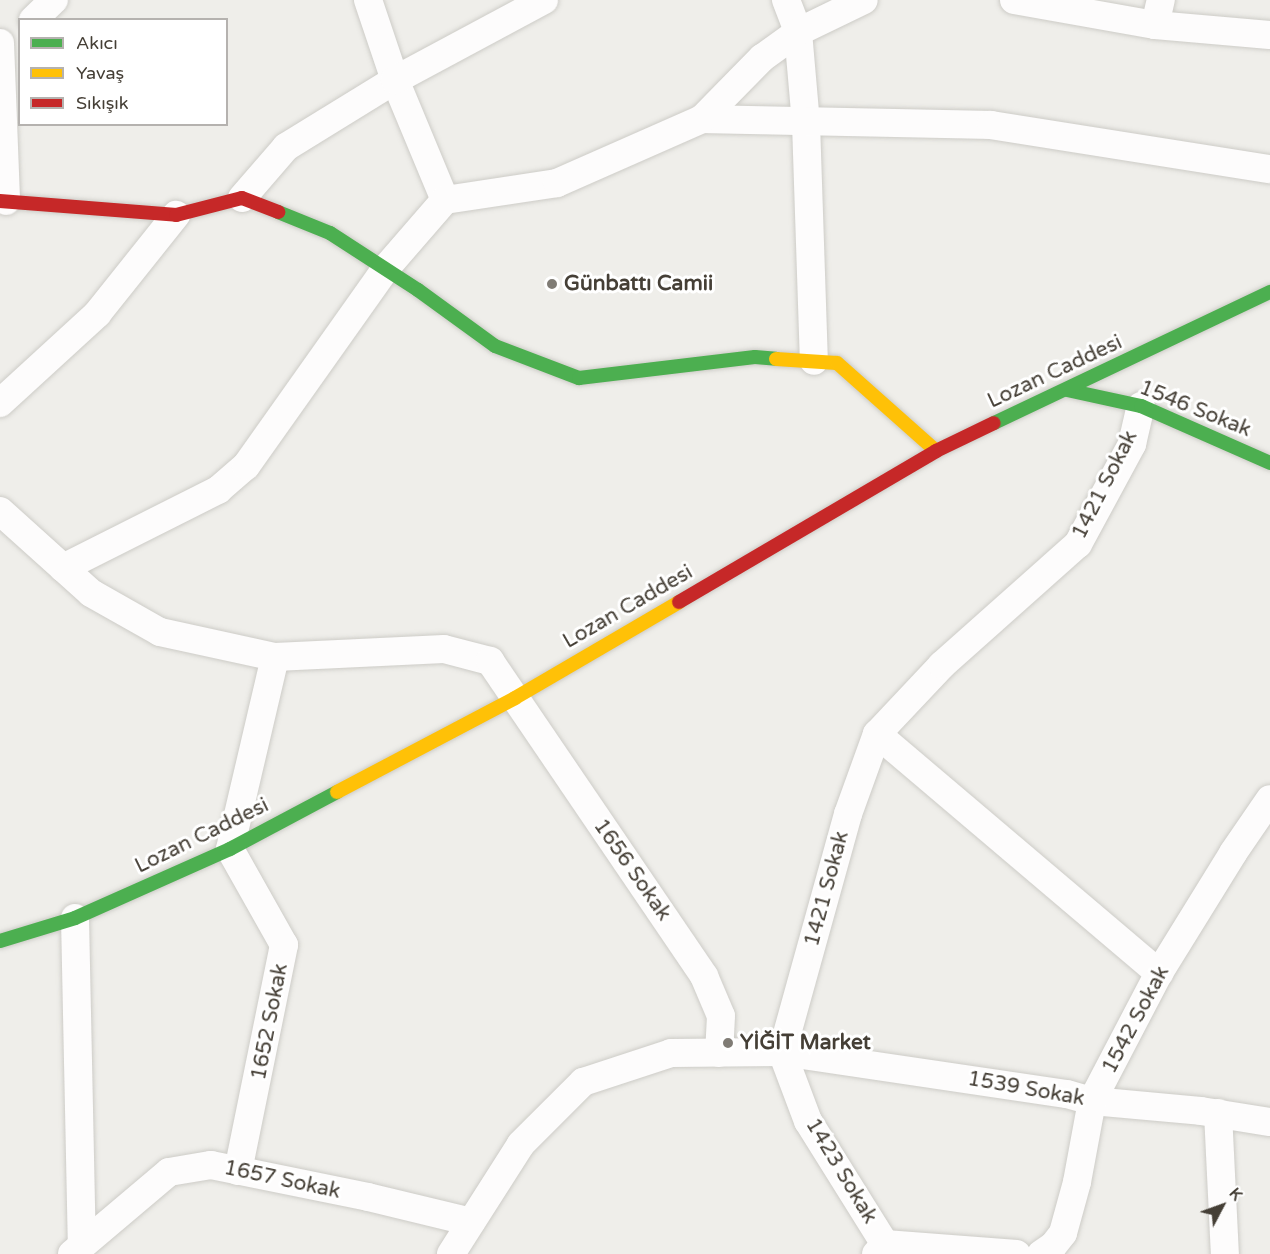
<!DOCTYPE html>
<html>
<head>
<meta charset="utf-8">
<style>
	body { margin:0 }
	#map { position:relative; width:1270px; height:1254px; overflow:hidden; background:#efeeea; font-family:"Varela Round",sans-serif }
	div>[style] { position:absolute }
	.roads { filter:drop-shadow(0 0 2px #cdccc7) drop-shadow(0 0 2px #cdccc7) }
	.street>* { height:28px; margin:-14px; padding:0 14px; transform-origin:14px; border-radius:14px; background:#fdfcfc }
	.fast>* { height:14px; margin:-7px; padding:0 7px; transform-origin:7px; border-radius:7px; background:#4caf50 }
	.slow>* { height:14px; margin:-7px; padding:0 7px; transform-origin:7px; border-radius:7px; background:#ffc107 }
	.jam>* { height:14px; margin:-7px; padding:0 7px; transform-origin:7px; border-radius:7px; background:#c62828 }
	.dots>* { width:16px; height:16px; translate:-50% -50%; box-sizing:border-box; border:3px solid #fff; border-radius:50% }
	span { translate:-50% -50%; white-space:nowrap; text-align:center; line-height:1.15; -webkit-text-stroke:6px #fff; paint-order:stroke }
	.poi-label { font-size:21px; color:#453f36; font-weight:700 }
	.left { translate:0 -50%; text-align:left }
	.street-label { font-size:21px; color:#453f36 }
	.legend { position:absolute; left:18px; top:18px; width:210px; height:108px; box-sizing:border-box; background:#fff; border:2px solid #b5b2af; margin:0; padding:8px 10px; list-style:none; font-size:18px; color:#453f36 }
	.legend li { display:flex; align-items:center; gap:12px; height:30px }
	.legend b { width:30px; border:2px solid #b5b2af }
	.north { position:absolute; left:1192px; top:1176px; width:60px; height:60px; -webkit-text-stroke:4px #fff; paint-order:stroke; rotate:49deg; font-size:16px; font-weight:700; line-height:24px; text-align:center; color:#453f36 }
	.north::after { content:''; display:block; margin:auto; width:21px; height:27px; background:#453f36; clip-path:polygon(50% 0,100% 100%,50% 72%,0 100%) }
</style>
</head>
<body>
<div id="map">
	<div class="roads">
		<div class="street">
			<div style="left:368px;top:0;width:84px;rotate:71.4deg"></div>
			<div style="left:395px;top:80px;width:130px;rotate:67.4deg"></div>
			<div style="left:786px;top:0;width:34px;rotate:69deg"></div>
			<div style="left:798px;top:32px;width:91px;rotate:85deg"></div>
			<div style="left:806px;top:123px;width:238px;rotate:88.1deg"></div>
			<div style="left:1014px;top:0;width:143px;rotate:10.1deg"></div>
			<div style="left:1155px;top:25px;width:115px;rotate:5deg"></div>
			<div style="left:33px;top:20px;width:29px;rotate:-44deg"></div>
			<div style="left:1155px;top:25px;width:26px;rotate:-77deg"></div>
			<div style="left:0;top:43px;width:158px;rotate:87.8deg"></div>
			<div style="left:702px;top:119px;width:289px;rotate:1.2deg"></div>
			<div style="left:991px;top:125px;width:282px;rotate:9deg"></div>
			<div style="left:242px;top:198px;width:67px;rotate:-49.2deg"></div>
			<div style="left:286px;top:147px;width:128px;rotate:-31.6deg"></div>
			<div style="left:395px;top:80px;width:169px;rotate:-28.2deg"></div>
			<div style="left:0;top:403px;width:132px;rotate:-42.5deg"></div>
			<div style="left:97px;top:314px;width:127px;rotate:-51.4deg"></div>
			<div style="left:0;top:511px;width:122px;rotate:42deg"></div>
			<div style="left:91px;top:593px;width:79px;rotate:29.5deg"></div>
			<div style="left:160px;top:632px;width:118px;rotate:12.3deg"></div>
			<div style="left:275px;top:657px;width:169px;rotate:-2.7deg"></div>
			<div style="left:444px;top:649px;width:48px;rotate:14.6deg"></div>
			<div style="left:490px;top:661px;width:381px;rotate:55.8deg"></div>
			<div style="left:704px;top:976px;width:43px;rotate:67deg"></div>
			<div style="left:721px;top:1016px;width:37px;rotate:93deg"></div>
			<div style="left:63px;top:568px;width:174px;rotate:-26.7deg"></div>
			<div style="left:218px;top:490px;width:37px;rotate:-41deg"></div>
			<div style="left:246px;top:466px;width:242px;rotate:-54.7deg"></div>
			<div style="left:386px;top:268px;width:90px;rotate:-49.1deg"></div>
			<div style="left:445px;top:200px;width:113px;rotate:-8.6deg"></div>
			<div style="left:557px;top:183px;width:158px;rotate:-23.8deg"></div>
			<div style="left:702px;top:119px;width:86px;rotate:-45.5deg"></div>
			<div style="left:762px;top:58px;width:44px;rotate:-35.8deg"></div>
			<div style="left:798px;top:32px;width:73px;rotate:-25.9deg"></div>
			<div style="left:877px;top:734px;width:370px;rotate:40.3deg"></div>
			<div style="left:75px;top:918px;width:328px;rotate:88.8deg"></div>
			<div style="left:782px;top:1052px;width:247px;rotate:-74.5deg"></div>
			<div style="left:848px;top:814px;width:85px;rotate:-70.1deg"></div>
			<div style="left:877px;top:734px;width:95px;rotate:-46.7deg"></div>
			<div style="left:942px;top:665px;width:182px;rotate:-41.7deg"></div>
			<div style="left:1078px;top:544px;width:114px;rotate:-61.6deg"></div>
			<div style="left:1132px;top:444px;width:39px;rotate:-77deg"></div>
			<div style="left:782px;top:1052px;width:74px;rotate:69.4deg"></div>
			<div style="left:808px;top:1121px;width:145px;rotate:58deg"></div>
			<div style="left:885px;top:1244px;width:11px;rotate:68deg"></div>
			<div style="left:1218px;top:1113px;width:141px;rotate:87.2deg"></div>
			<div style="left:238px;top:1171px;width:231px;rotate:-78.5deg"></div>
			<div style="left:284px;top:945px;width:110px;rotate:-119.4deg"></div>
			<div style="left:230px;top:849px;width:197px;rotate:-76.8deg"></div>
			<div style="left:72px;top:1254px;width:127px;rotate:-40.2deg"></div>
			<div style="left:169px;top:1172px;width:43px;rotate:-9.5deg"></div>
			<div style="left:211px;top:1165px;width:160px;rotate:11.5deg"></div>
			<div style="left:368px;top:1197px;width:106px;rotate:13.6deg"></div>
			<div style="left:451px;top:1254px;width:130px;rotate:-57.5deg"></div>
			<div style="left:521px;top:1144px;width:88px;rotate:-45deg"></div>
			<div style="left:583px;top:1082px;width:93px;rotate:-18.2deg"></div>
			<div style="left:671px;top:1053px;width:111px;rotate:-0.5deg"></div>
			<div style="left:782px;top:1052px;width:288px;rotate:8.4deg"></div>
			<div style="left:1067px;top:1094px;width:26px;rotate:16deg"></div>
			<div style="left:1092px;top:1101px;width:109px;rotate:5.2deg"></div>
			<div style="left:1201px;top:1111px;width:70px;rotate:9.1deg"></div>
			<div style="left:876px;top:1254px;width:13px;rotate:-48deg"></div>
			<div style="left:885px;top:1244px;width:132px;rotate:4.3deg"></div>
			<div style="left:1041px;top:1254px;width:14px;rotate:-34deg"></div>
			<div style="left:1053px;top:1246px;width:16px;rotate:-52deg"></div>
			<div style="left:1063px;top:1233px;width:53px;rotate:-74.6deg"></div>
			<div style="left:1077px;top:1182px;width:82px;rotate:-79.5deg"></div>
			<div style="left:1092px;top:1101px;width:144px;rotate:-62.4deg"></div>
			<div style="left:1159px;top:973px;width:141px;rotate:-58.3deg"></div>
			<div style="left:1233px;top:853px;width:65px;rotate:-55.6deg"></div>
		</div>
		<div class="fast">
			<div style="left:278px;top:212px;width:56px;rotate:22deg"></div>
			<div style="left:330px;top:233px;width:105px;rotate:32.9deg"></div>
			<div style="left:418px;top:290px;width:95px;rotate:36deg"></div>
			<div style="left:495px;top:346px;width:90px;rotate:20.9deg"></div>
			<div style="left:579px;top:378px;width:177px;rotate:-6.8deg"></div>
			<div style="left:755px;top:357px;width:21px;rotate:5deg"></div>
			<div style="left:1067px;top:390px;width:76px;rotate:12.2deg"></div>
			<div style="left:1141px;top:406px;width:141px;rotate:23.8deg"></div>
			<div style="left:994px;top:423px;width:306px;rotate:-25.4deg"></div>
			<div style="left:0;top:941px;width:78px;rotate:-17deg"></div>
			<div style="left:75px;top:918px;width:170px;rotate:-24deg"></div>
			<div style="left:230px;top:849px;width:121px;rotate:-28deg"></div>
		</div>
		<div class="slow">
			<div style="left:776px;top:359px;width:61px;rotate:3.8deg"></div>
			<div style="left:837px;top:363px;width:132px;rotate:41.6deg"></div>
			<div style="left:337px;top:792px;width:201px;rotate:-27.8deg"></div>
			<div style="left:515px;top:698px;width:190px;rotate:-30.3deg"></div>
		</div>
		<div class="jam">
			<div style="left:0;top:201px;width:177px;rotate:4.5deg"></div>
			<div style="left:176px;top:215px;width:68px;rotate:-14.4deg"></div>
			<div style="left:242px;top:198px;width:39px;rotate:21deg"></div>
			<div style="left:679px;top:602px;width:298px;rotate:-30.4deg"></div>
			<div style="left:936px;top:451px;width:64px;rotate:-25.8deg"></div>
		</div>
	</div>
	<div class="dots">
		<div style="left:552px;top:284px;background:#807c75"></div>
		<div style="left:728px;top:1043px;background:#807c75"></div>
	</div>
	<div class="poi-label">
		<span class="left" style="left:564px;top:284px">Günbattı Camii</span>
		<span class="left" style="left:740px;top:1043px">YİĞİT Market</span>
	</div>
	<div class="street-label">
		<span style="left:1055px;top:372px;rotate:-25deg">Lozan Caddesi</span>
		<span style="left:1195px;top:409px;rotate:22deg">1546 Sokak</span>
		<span style="left:1105px;top:485px;rotate:-63deg">1421 Sokak</span>
		<span style="left:628px;top:607px;rotate:-30deg">Lozan Caddesi</span>
		<span style="left:202px;top:836px;rotate:-26deg">Lozan Caddesi</span>
		<span style="left:632px;top:870px;rotate:55deg">1656 Sokak</span>
		<span style="left:827px;top:889px;rotate:-75deg">1421 Sokak</span>
		<span style="left:1136px;top:1020px;rotate:-62deg">1542 Sokak</span>
		<span style="left:270px;top:1022px;rotate:-79deg">1652 Sokak</span>
		<span style="left:1026px;top:1089px;rotate:10deg">1539 Sokak</span>
		<span style="left:841px;top:1171px;rotate:59deg">1423 Sokak</span>
		<span style="left:282px;top:1180px;rotate:12deg">1657 Sokak</span>
	</div>
	<ul class="legend">
	<li><b style="height:8px;background:#4caf50"></b>Akıcı</li>
	<li><b style="height:8px;background:#ffc107"></b>Yavaş</li>
	<li><b style="height:8px;background:#c62828"></b>Sıkışık</li>
	</ul>
	<div class="north">K</div>
</div>
</body>
</html>
